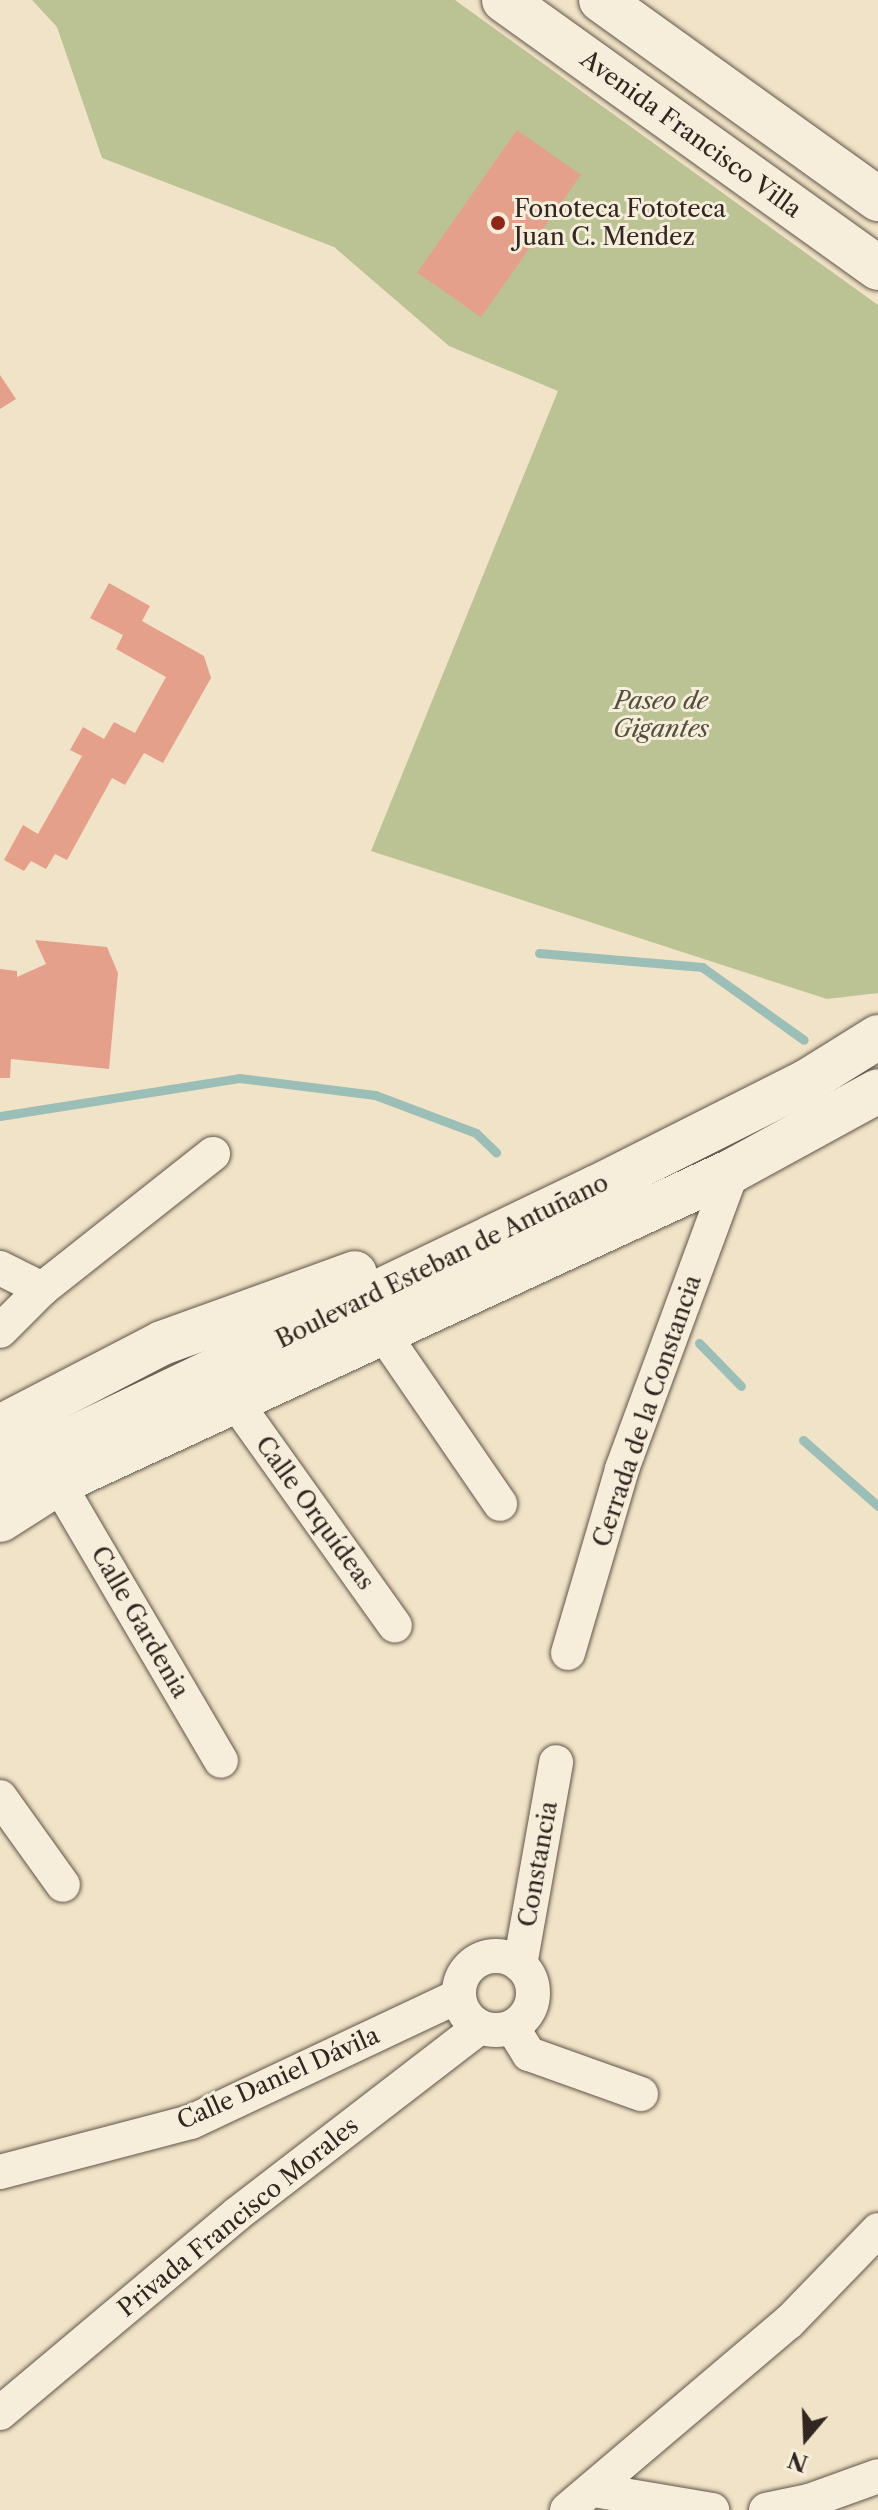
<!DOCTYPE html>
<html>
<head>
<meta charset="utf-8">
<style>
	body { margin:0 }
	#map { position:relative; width:878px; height:2510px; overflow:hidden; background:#f1e3c7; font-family:"Libre Caslon Text",serif }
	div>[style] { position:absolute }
	.green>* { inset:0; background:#bbc394 }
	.stream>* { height:9px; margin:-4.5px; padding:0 4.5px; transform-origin:4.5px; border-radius:4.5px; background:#9bbeb7 }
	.building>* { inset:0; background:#e5a08b; transform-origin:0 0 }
	.roads { filter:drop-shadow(0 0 2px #61564a) drop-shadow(0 0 2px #61564a) }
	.street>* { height:34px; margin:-17px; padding:0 17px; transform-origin:17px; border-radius:17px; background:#f6eddb }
	.street>.ring { margin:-17px; padding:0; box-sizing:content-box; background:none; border:34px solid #f6eddb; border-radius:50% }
	.secondary>* { height:44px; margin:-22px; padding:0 22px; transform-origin:22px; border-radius:22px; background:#f6eddb }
	.dots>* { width:22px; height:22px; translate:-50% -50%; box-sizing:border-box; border:4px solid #f6eddb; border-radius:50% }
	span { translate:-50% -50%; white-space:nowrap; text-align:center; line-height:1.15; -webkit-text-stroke:6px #f6eddb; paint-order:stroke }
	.street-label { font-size:24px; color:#312720 }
	.poi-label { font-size:24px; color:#312720 }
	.left { translate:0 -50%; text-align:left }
	.park-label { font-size:24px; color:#544e3d; font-style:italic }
	.north { position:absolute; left:766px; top:2398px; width:80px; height:80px; -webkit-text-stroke:6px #f6eddb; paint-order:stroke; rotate:199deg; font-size:22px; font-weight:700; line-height:32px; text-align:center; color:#312720 }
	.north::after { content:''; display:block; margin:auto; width:28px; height:36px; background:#312720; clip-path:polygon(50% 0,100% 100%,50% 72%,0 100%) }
</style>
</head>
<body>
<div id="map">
	<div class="green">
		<div style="clip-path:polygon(32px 0,455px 0,878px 305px,878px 993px,827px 999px,371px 851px,558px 391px,449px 346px,334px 247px,102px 158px,57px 27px)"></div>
	</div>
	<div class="stream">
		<div style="left:539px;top:953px;width:164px;rotate:4.9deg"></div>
		<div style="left:702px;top:967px;width:125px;rotate:35.6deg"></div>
		<div style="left:0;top:1116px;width:242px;rotate:-9deg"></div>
		<div style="left:239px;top:1078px;width:137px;rotate:7.1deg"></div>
		<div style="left:375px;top:1095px;width:108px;rotate:20.6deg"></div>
		<div style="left:476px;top:1133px;width:28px;rotate:44deg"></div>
		<div style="left:699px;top:1343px;width:60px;rotate:45.7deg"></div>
		<div style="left:803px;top:1440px;width:100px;rotate:41.3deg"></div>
	</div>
	<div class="building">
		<div style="left:517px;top:130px;width:78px;height:174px;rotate:35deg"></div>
		<div style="clip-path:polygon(0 375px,16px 399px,0 409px)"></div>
		<div style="clip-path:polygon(109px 583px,150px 606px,142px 621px,204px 656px,211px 678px,163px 763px,144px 753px,125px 785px,112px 778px,67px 860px,55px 854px,46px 869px,31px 861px,24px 871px,4px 860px,23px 825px,38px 834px,82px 756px,70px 750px,83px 727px,104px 739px,114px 722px,135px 733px,166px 677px,116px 649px,123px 635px,90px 618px)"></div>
		<div style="clip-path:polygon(35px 940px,107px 947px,118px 973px,109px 1069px,11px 1059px,10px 1078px,0 1078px,0 969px,17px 971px,17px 977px,46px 964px)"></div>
	</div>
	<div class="roads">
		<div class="street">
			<div style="left:0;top:1268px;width:47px;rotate:26.6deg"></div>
			<div style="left:42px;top:1289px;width:59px;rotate:135deg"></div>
			<div style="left:42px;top:1289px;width:218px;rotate:-38.3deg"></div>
			<div style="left:384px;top:1335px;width:205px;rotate:55.5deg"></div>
			<div style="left:234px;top:1400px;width:277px;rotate:54.5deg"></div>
			<div style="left:58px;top:1483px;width:322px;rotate:59.6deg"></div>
			<div style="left:568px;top:1653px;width:192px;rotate:-73.6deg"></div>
			<div style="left:622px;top:1469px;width:318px;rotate:-69.7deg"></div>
			<div style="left:0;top:1797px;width:108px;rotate:54.4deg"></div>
			<div class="ring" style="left:459px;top:1956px;width:40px;height:40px"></div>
			<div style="left:520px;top:1965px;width:206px;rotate:-79.9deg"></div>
			<div style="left:512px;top:2027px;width:32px;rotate:58deg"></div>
			<div style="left:529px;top:2054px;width:119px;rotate:19.7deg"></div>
			<div style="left:0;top:2172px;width:197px;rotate:-14.7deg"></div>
			<div style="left:191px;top:2122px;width:296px;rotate:-25.2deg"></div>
			<div style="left:0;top:2413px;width:309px;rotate:-40deg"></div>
			<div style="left:237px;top:2214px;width:307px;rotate:-37.6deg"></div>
			<div style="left:594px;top:2490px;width:120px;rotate:9.6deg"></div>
			<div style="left:567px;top:2510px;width:291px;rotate:-40.3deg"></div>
			<div style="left:789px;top:2322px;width:128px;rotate:-45.9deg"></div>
			<div style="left:766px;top:2510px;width:44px;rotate:-11.8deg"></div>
			<div style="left:809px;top:2501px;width:73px;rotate:-19.9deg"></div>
		</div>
		<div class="secondary">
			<div style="left:504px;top:0;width:460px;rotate:35.6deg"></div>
			<div style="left:601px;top:0;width:341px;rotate:35.7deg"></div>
			<div style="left:0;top:1427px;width:182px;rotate:-27.4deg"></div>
			<div style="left:162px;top:1343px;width:205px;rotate:-19.9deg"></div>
			<div style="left:0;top:1473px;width:662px;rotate:-25.6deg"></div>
			<div style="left:597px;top:1187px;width:234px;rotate:-26.7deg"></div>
			<div style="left:806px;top:1082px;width:85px;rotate:-32deg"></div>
			<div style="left:0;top:1520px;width:69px;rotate:-32.5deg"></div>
			<div style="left:58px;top:1483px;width:743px;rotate:-24.84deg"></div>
			<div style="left:732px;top:1171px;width:166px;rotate:-28.7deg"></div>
		</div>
	</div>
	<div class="dots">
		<div style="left:498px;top:223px;background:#8f2418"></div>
	</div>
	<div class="street-label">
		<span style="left:691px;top:134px;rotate:36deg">Avenida Francisco Villa</span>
		<span style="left:442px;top:1261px;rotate:-26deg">Boulevard Esteban de Antuñano</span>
		<span style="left:647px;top:1411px;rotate:-71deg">Cerrada de la Constancia</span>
		<span style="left:315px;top:1513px;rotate:54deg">Calle Orquídeas</span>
		<span style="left:140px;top:1622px;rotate:60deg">Calle Gardenia</span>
		<span style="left:538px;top:1864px;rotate:-80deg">Constancia</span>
		<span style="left:278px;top:2078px;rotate:-24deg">Calle Daniel Dávila</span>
		<span style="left:238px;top:2217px;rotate:-39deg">Privada Francisco Morales</span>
	</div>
	<div class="poi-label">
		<span class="left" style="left:514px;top:223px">Fonoteca Fototeca<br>Juan C. Mendez</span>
	</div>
	<div class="park-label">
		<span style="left:661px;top:715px">Paseo de<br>Gigantes</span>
	</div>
	<div class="north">N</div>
</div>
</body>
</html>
